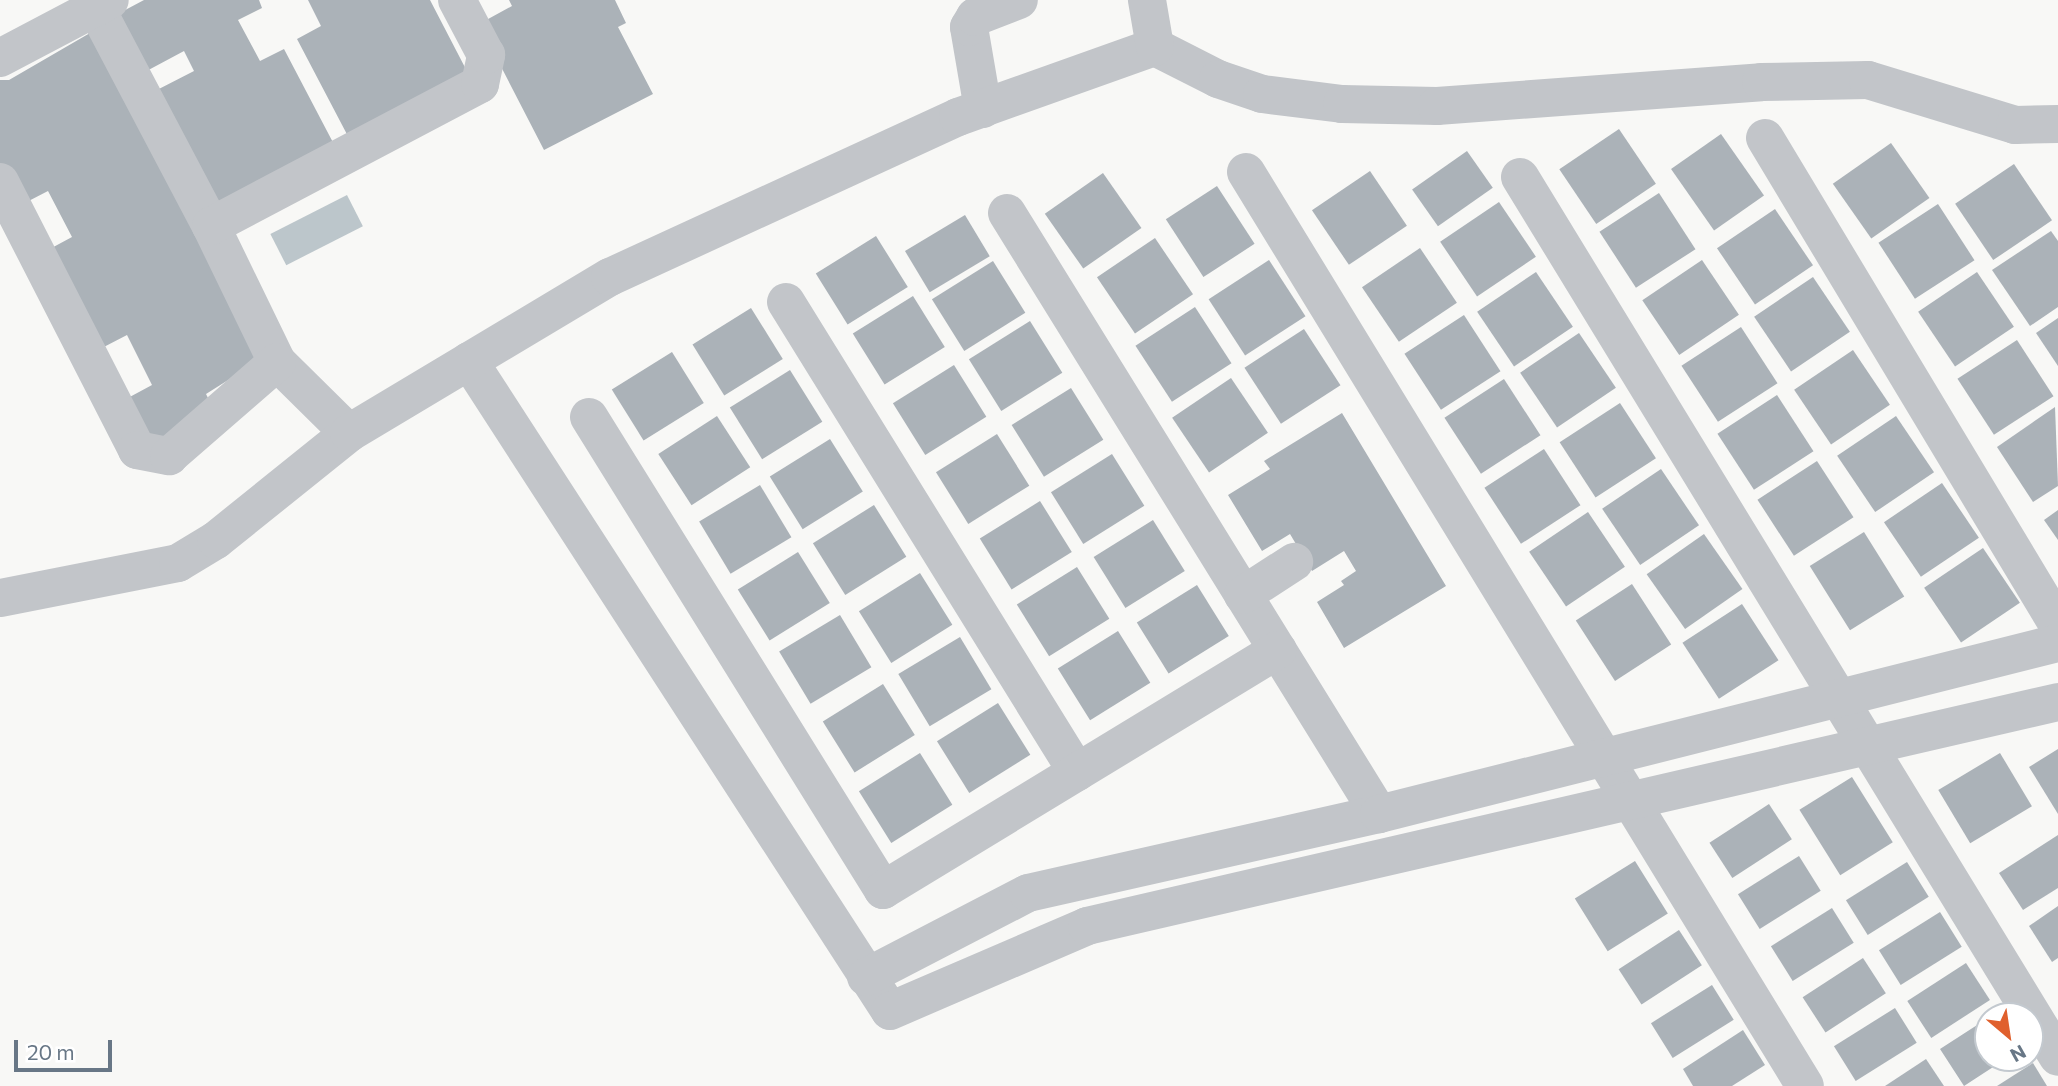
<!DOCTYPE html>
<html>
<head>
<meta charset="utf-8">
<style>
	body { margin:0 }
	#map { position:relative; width:2058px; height:1086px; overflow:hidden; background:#f8f8f6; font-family:Commissioner,sans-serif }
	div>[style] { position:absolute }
	.water>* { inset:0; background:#bcc6cb; transform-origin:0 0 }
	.building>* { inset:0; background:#abb2b8; transform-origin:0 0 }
	.minor>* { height:38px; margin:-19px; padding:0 19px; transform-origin:19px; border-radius:19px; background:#c2c5c9 }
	span { translate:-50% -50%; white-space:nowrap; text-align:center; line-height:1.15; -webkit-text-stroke:7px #fff; paint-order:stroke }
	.north { position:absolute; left:1974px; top:1002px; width:70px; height:70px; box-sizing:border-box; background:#fff; border:2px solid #c3c9cf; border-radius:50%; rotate:151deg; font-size:19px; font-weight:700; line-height:28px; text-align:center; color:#687786 }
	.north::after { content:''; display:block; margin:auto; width:24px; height:32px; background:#e0602d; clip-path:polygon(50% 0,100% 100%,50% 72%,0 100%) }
	.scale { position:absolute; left:14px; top:1040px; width:98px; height:32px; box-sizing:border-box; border:4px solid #687786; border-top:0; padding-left:9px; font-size:21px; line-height:24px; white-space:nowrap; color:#687786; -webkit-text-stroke:5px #fff; paint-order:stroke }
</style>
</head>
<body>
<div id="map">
	<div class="water">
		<div style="left:347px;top:195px;width:35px;height:86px;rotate:63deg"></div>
	</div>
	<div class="building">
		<div style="clip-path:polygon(144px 0,259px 0,262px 8px,238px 20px,260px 61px,284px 49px,338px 152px,217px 214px,153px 92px,194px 71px,184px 51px,141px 74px,112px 17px)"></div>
		<div style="clip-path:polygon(308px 0,430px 0,471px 79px,351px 142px,297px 39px,321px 26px)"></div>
		<div style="clip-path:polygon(509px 0,615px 0,626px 23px,618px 27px,653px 94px,544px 150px,479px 24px,512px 6px)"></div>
		<div style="clip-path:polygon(90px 33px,263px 358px,206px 394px,214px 410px,144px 447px,126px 399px,152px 385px,127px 335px,98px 350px,46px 251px,72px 237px,48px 191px,17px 207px,0 175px,0 80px,9px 80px)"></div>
		<div style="left:1619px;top:129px;width:66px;height:72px;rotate:56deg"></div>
		<div style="left:1721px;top:134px;width:75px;height:61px;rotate:55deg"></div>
		<div style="left:1891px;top:143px;width:67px;height:71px;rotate:55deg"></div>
		<div style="left:1467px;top:151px;width:45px;height:67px;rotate:55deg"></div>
		<div style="left:2014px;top:164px;width:68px;height:71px;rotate:56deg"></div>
		<div style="left:1370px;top:171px;width:66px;height:70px;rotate:56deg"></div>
		<div style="left:1103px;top:173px;width:67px;height:71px;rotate:55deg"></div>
		<div style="left:1217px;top:186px;width:69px;height:61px;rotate:57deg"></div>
		<div style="left:1659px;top:193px;width:67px;height:71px;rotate:57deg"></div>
		<div style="left:1499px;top:202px;width:66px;height:71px;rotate:56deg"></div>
		<div style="left:1938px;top:204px;width:67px;height:71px;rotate:57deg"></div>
		<div style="left:1775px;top:209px;width:68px;height:70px;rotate:56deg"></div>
		<div style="left:965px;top:215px;width:48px;height:70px;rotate:59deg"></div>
		<div style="clip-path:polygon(2051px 231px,2058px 241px,2058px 307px,2030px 326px,1992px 270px)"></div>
		<div style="left:876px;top:236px;width:60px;height:71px;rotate:58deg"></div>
		<div style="left:1155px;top:238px;width:68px;height:70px;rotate:56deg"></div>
		<div style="left:1420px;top:248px;width:66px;height:70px;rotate:56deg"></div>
		<div style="left:1269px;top:260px;width:67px;height:72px;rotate:57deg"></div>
		<div style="left:1702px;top:260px;width:66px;height:72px;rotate:56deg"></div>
		<div style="left:993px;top:261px;width:61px;height:72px;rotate:58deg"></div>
		<div style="left:1536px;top:272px;width:66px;height:71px;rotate:56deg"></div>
		<div style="left:1977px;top:272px;width:66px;height:71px;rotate:56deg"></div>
		<div style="left:1813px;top:277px;width:66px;height:71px;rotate:56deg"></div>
		<div style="left:913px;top:296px;width:60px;height:71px;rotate:58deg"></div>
		<div style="left:1195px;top:307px;width:67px;height:71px;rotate:57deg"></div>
		<div style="left:751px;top:308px;width:60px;height:69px;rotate:58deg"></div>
		<div style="left:1464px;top:315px;width:67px;height:71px;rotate:57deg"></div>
		<div style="clip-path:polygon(2058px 318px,2058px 366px,2036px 333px)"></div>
		<div style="left:1030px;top:321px;width:61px;height:72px;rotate:58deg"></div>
		<div style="left:1741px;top:327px;width:67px;height:71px;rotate:57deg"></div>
		<div style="left:1304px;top:329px;width:67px;height:71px;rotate:57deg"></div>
		<div style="left:1579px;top:333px;width:66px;height:71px;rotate:56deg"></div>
		<div style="left:2017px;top:340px;width:67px;height:71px;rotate:57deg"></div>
		<div style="left:1853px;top:350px;width:66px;height:71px;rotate:56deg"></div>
		<div style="left:672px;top:352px;width:60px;height:71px;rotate:58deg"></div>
		<div style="left:954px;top:365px;width:61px;height:72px;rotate:58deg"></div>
		<div style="left:790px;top:370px;width:61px;height:71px;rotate:58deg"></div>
		<div style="left:1231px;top:378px;width:66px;height:71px;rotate:56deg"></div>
		<div style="left:1504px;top:379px;width:67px;height:71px;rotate:57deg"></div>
		<div style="left:1071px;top:388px;width:61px;height:70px;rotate:58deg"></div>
		<div style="left:1777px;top:395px;width:67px;height:71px;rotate:57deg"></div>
		<div style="left:1620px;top:403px;width:66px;height:72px;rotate:57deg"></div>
		<div style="clip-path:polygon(2055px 407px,2058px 486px,2033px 502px,1997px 447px)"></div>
		<div style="clip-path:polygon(1342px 413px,1446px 586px,1344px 648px,1317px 602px,1344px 585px,1341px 581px,1356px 571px,1344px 551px,1312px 571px,1290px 534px,1262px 551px,1228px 495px,1270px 469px,1264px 461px)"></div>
		<div style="left:717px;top:416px;width:61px;height:70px;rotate:57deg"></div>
		<div style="left:1896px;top:416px;width:68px;height:71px;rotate:56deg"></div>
		<div style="left:997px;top:434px;width:61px;height:72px;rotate:58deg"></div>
		<div style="left:830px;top:439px;width:62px;height:71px;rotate:58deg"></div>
		<div style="left:1544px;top:449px;width:67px;height:71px;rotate:57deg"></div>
		<div style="left:1112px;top:454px;width:61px;height:72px;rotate:58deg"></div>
		<div style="left:1817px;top:461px;width:67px;height:71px;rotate:57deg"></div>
		<div style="left:1661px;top:469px;width:68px;height:71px;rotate:56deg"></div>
		<div style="left:1942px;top:483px;width:66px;height:70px;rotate:56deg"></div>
		<div style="left:760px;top:485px;width:61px;height:71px;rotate:59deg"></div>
		<div style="left:1040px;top:501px;width:60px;height:71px;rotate:58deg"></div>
		<div style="left:874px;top:505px;width:61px;height:72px;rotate:58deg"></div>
		<div style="clip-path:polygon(2058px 510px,2058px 540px,2044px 520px)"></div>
		<div style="left:1588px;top:512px;width:66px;height:71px;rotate:56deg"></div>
		<div style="left:1153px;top:520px;width:60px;height:70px;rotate:58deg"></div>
		<div style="left:1864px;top:532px;width:76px;height:64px;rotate:58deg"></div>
		<div style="left:1704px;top:534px;width:67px;height:70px;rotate:55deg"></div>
		<div style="left:1983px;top:548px;width:66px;height:71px;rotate:56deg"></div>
		<div style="left:798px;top:552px;width:60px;height:71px;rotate:58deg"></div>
		<div style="left:1077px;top:567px;width:61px;height:71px;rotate:58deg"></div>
		<div style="left:920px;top:573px;width:61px;height:72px;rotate:58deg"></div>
		<div style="left:1632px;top:584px;width:72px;height:67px;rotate:57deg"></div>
		<div style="left:1197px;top:585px;width:60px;height:71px;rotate:58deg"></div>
		<div style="left:1742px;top:604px;width:67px;height:71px;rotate:57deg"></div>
		<div style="left:840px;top:615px;width:61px;height:71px;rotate:59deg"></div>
		<div style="left:1118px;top:631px;width:61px;height:71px;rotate:58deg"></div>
		<div style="left:960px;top:637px;width:61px;height:72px;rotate:59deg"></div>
		<div style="left:883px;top:684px;width:60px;height:71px;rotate:58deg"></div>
		<div style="left:998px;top:703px;width:61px;height:72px;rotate:58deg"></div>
		<div style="clip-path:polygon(2058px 749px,2058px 814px,2029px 767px)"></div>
		<div style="left:920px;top:753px;width:61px;height:72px;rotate:58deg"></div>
		<div style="left:2000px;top:753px;width:62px;height:72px;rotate:59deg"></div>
		<div style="left:1852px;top:777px;width:77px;height:62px;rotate:58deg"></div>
		<div style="left:1769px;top:804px;width:42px;height:71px;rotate:57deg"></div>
		<div style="clip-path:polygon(2058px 835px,2058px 888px,2023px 910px,1999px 873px)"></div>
		<div style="left:1799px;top:856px;width:41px;height:72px;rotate:58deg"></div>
		<div style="left:1635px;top:861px;width:62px;height:71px;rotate:58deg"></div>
		<div style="left:1907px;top:862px;width:41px;height:72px;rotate:58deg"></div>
		<div style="clip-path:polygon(2058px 906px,2058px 958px,2052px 962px,2029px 926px)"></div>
		<div style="left:1832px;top:908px;width:41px;height:72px;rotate:58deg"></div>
		<div style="left:1940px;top:912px;width:41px;height:72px;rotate:58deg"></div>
		<div style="left:1679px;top:930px;width:42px;height:72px;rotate:57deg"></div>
		<div style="left:1863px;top:958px;width:42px;height:72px;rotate:57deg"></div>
		<div style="left:1966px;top:963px;width:44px;height:70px;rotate:57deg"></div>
		<div style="left:1712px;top:985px;width:41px;height:72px;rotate:58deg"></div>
		<div style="left:1895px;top:1008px;width:41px;height:72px;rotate:58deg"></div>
		<div style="clip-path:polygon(1988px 1018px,1988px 1058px,2007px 1058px,1964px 1086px,1940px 1049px)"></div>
		<div style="clip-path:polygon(1743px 1030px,1765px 1065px,1732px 1086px,1693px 1086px,1683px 1069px)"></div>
		<div style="clip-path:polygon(1926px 1059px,1944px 1086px,1885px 1086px)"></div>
		<div style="clip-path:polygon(2033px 1063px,2047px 1086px,1997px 1086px)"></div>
	</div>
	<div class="minor">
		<div style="left:96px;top:8px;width:246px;rotate:62.2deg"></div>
		<div style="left:211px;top:226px;width:151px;rotate:64.1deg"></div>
		<div style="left:277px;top:362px;width:101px;rotate:44.6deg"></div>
		<div style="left:1155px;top:47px;width:71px;rotate:26.9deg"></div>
		<div style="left:1218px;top:79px;width:46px;rotate:18.8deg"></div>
		<div style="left:1262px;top:94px;width:81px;rotate:7.1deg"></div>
		<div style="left:1342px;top:104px;width:95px;rotate:1.2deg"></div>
		<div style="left:1437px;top:106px;width:325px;rotate:-4.2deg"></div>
		<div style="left:1761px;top:82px;width:107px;rotate:-1.1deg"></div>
		<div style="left:1868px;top:80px;width:154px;rotate:17deg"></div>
		<div style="left:2015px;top:125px;width:43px;rotate:-1.3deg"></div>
		<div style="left:0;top:58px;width:124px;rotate:-27.8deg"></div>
		<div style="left:983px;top:109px;width:83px;rotate:-99.7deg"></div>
		<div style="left:969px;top:27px;width:12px;rotate:-59deg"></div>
		<div style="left:975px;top:17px;width:47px;rotate:-21.1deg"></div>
		<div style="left:1765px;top:138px;width:568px;rotate:58.97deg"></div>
		<div style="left:1246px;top:172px;width:1071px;rotate:58.55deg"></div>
		<div style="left:1520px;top:177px;width:1031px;rotate:58.56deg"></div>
		<div style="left:0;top:182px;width:301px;rotate:62.9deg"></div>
		<div style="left:137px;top:450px;width:33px;rotate:11deg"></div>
		<div style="left:169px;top:456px;width:143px;rotate:-41deg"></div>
		<div style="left:1007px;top:213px;width:707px;rotate:58.24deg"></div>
		<div style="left:211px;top:226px;width:304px;rotate:-27.8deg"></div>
		<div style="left:480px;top:84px;width:30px;rotate:-78deg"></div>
		<div style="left:486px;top:55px;width:62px;rotate:-117.8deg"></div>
		<div style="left:786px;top:302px;width:553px;rotate:58.24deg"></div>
		<div style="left:469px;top:361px;width:774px;rotate:57.07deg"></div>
		<div style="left:890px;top:1011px;width:215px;rotate:-23.3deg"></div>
		<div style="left:1087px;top:926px;width:997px;rotate:-12.99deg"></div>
		<div style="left:589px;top:417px;width:557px;rotate:58.14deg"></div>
		<div style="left:883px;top:890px;width:462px;rotate:-31.3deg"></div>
		<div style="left:1243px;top:595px;width:61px;rotate:-32.9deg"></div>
		<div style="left:0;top:598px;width:181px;rotate:-11.1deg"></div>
		<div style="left:178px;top:563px;width:44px;rotate:-31.2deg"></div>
		<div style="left:216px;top:540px;width:171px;rotate:-38.8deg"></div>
		<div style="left:349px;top:433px;width:304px;rotate:-30.9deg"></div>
		<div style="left:610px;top:277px;width:383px;rotate:-24.7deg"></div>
		<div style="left:958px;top:117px;width:209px;rotate:-19.6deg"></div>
		<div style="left:1155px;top:47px;width:48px;rotate:-99.7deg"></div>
		<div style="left:866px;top:977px;width:182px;rotate:-27.4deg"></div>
		<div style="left:1028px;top:893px;width:360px;rotate:-12.7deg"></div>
		<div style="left:1379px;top:814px;width:700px;rotate:-14.14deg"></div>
	</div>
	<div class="north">N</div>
	<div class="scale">20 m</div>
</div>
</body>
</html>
